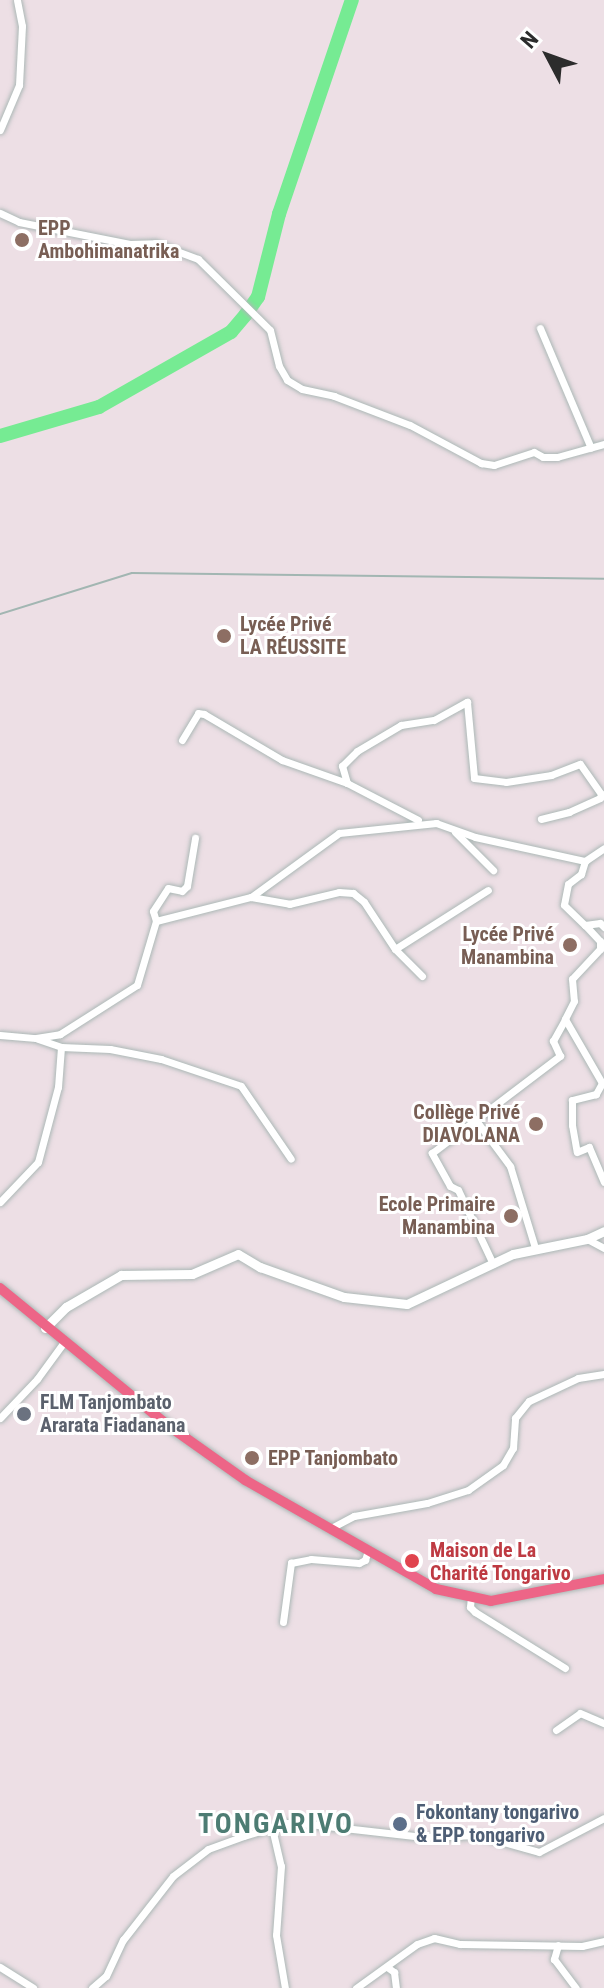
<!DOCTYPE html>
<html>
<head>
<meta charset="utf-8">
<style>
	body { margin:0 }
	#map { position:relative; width:604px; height:1988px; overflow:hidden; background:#eddfe5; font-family:"Roboto Condensed",sans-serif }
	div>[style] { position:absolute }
	.river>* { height:14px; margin:-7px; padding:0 7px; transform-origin:7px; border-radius:7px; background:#76eb93 }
	.roads { filter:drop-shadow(0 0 2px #acb8b6) drop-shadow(0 0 2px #acb8b6) }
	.street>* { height:7px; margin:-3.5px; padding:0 3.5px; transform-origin:3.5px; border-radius:3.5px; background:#fff }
	.secondary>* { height:9px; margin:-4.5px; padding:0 4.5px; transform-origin:4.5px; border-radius:4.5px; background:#fff }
	.primary>* { height:10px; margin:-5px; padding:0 5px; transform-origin:5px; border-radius:5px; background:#ed6587 }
	.rail>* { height:2px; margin:-1px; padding:0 1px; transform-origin:1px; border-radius:1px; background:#a2b6b2 }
	.dots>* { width:22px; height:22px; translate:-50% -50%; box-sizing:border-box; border:4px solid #fff; border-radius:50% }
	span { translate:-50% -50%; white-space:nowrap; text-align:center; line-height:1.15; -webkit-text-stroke:6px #fff; paint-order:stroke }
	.education-label { font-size:20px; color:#785e54; font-weight:700 }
	.left { translate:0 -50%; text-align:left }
	.right { translate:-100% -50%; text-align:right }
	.worship-label { font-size:20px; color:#5b616d; font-weight:700 }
	.health-label { font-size:20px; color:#be3a42; font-weight:700 }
	.service-label { font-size:20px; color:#4e5e75; font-weight:700 }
	.district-label { font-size:28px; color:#4d7c73; font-weight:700; letter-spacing:2px }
	.north { position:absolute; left:508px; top:16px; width:80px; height:80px; -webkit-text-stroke:6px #fff; paint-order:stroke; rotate:311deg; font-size:22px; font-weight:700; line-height:32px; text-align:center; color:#2c2c2c }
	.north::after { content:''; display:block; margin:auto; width:28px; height:36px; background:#2c2c2c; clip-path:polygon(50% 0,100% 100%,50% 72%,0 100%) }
</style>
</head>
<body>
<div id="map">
	<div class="river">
		<div style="left:0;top:436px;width:103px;rotate:-16.3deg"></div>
		<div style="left:99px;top:407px;width:152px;rotate:-29.6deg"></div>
		<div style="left:231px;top:332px;width:23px;rotate:-50deg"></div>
		<div style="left:246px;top:314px;width:21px;rotate:-55deg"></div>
		<div style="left:258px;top:297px;width:86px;rotate:-75.8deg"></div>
		<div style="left:279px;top:214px;width:226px;rotate:-71.2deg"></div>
	</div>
	<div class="roads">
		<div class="street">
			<div style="left:0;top:130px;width:49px;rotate:-67.1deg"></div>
			<div style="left:19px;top:85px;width:59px;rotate:-87.1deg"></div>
			<div style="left:22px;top:26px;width:26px;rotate:-101deg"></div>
			<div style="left:0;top:213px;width:21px;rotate:25deg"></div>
			<div style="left:19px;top:222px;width:113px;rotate:11.2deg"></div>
			<div style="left:130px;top:244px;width:25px;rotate:-2deg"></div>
			<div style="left:155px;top:243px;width:46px;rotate:20.4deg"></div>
			<div style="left:198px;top:259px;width:101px;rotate:44.6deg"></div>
			<div style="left:270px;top:330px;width:37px;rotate:76deg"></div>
			<div style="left:279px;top:366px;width:16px;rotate:60deg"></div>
			<div style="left:287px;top:380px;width:17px;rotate:31deg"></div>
			<div style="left:302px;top:389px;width:33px;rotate:12deg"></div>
			<div style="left:334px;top:396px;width:81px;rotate:20.9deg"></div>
			<div style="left:410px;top:425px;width:81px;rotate:28.2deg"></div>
			<div style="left:481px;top:463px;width:13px;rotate:9deg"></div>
			<div style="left:494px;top:465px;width:42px;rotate:-18deg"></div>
			<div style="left:534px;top:452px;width:10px;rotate:29deg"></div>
			<div style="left:543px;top:457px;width:14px"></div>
			<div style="left:557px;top:457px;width:49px;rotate:-15.5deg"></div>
			<div style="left:540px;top:328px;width:130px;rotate:67deg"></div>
			<div style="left:182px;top:740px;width:31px;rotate:-59deg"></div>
			<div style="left:198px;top:713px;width:6px;rotate:9deg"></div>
			<div style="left:204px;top:714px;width:91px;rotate:30.5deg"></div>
			<div style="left:282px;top:760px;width:69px;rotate:19.5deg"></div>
			<div style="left:347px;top:783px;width:80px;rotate:27.5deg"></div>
			<div style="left:347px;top:783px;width:18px;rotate:-106deg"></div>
			<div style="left:342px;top:766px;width:21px;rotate:-45deg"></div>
			<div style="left:357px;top:751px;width:51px;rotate:-30.6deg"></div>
			<div style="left:401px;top:725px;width:33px;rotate:-9deg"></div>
			<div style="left:434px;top:720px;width:38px;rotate:-29deg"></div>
			<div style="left:467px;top:702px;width:76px;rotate:84.7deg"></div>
			<div style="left:474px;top:778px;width:32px;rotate:7deg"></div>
			<div style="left:506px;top:782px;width:46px;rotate:-8.8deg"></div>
			<div style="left:551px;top:775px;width:31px;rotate:-21deg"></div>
			<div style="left:580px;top:764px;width:37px;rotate:55deg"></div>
			<div style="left:601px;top:794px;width:4px;rotate:104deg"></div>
			<div style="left:600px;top:798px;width:34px;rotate:156deg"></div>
			<div style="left:569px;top:812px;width:29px;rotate:166deg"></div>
			<div style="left:455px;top:832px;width:54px;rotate:45deg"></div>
			<div style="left:585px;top:861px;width:14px;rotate:107deg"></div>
			<div style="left:581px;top:874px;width:16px;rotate:142deg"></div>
			<div style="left:568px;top:884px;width:21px;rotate:101deg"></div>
			<div style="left:564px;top:905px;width:29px;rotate:44deg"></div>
			<div style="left:585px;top:925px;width:15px;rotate:-8deg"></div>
			<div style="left:600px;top:923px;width:6px;rotate:45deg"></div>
			<div style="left:251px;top:897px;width:39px;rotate:10deg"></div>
			<div style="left:289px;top:904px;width:51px;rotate:-13.5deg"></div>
			<div style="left:339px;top:892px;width:14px;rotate:4deg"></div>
			<div style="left:353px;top:893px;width:14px;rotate:39deg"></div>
			<div style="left:364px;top:902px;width:56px;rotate:56.6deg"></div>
			<div style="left:156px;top:921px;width:10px;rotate:-107deg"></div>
			<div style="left:153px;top:911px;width:27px;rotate:-57deg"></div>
			<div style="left:168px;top:888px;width:14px;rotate:12deg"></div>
			<div style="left:182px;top:891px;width:7px;rotate:-45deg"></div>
			<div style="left:187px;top:886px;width:49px;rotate:-80.5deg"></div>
			<div style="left:585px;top:925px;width:22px;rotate:47deg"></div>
			<div style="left:600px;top:941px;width:8px;rotate:90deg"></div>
			<div style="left:600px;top:949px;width:41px;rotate:133deg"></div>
			<div style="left:572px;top:979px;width:22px;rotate:85deg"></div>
			<div style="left:574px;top:1001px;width:20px;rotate:117deg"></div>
			<div style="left:565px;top:1019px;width:74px;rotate:60deg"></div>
			<div style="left:602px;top:1083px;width:13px;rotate:119deg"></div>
			<div style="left:596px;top:1094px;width:25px;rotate:166deg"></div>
			<div style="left:572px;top:1100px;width:25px;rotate:90deg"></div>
			<div style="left:572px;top:1125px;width:27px;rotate:80deg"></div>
			<div style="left:577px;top:1152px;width:13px;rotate:-23deg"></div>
			<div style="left:589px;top:1147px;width:38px;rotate:67deg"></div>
			<div style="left:422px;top:976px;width:38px;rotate:-135deg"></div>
			<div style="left:395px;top:949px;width:110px;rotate:-32.4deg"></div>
			<div style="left:0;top:1035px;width:36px;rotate:5deg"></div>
			<div style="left:36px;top:1038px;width:24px;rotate:-9deg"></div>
			<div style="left:60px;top:1034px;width:91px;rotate:-32.5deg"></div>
			<div style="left:137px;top:985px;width:67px;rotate:-73.5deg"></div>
			<div style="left:156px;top:921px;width:98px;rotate:-14.2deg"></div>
			<div style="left:251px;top:897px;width:109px;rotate:-36deg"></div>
			<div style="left:339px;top:833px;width:98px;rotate:-5.9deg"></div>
			<div style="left:436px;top:823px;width:41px;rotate:19.7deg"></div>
			<div style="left:475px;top:837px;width:113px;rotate:12.3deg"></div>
			<div style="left:585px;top:861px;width:23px;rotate:-34deg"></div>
			<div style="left:38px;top:1039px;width:24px;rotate:19deg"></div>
			<div style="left:61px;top:1047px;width:49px;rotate:2.3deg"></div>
			<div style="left:110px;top:1049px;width:52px;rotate:11.1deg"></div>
			<div style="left:161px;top:1059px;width:84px;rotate:18.6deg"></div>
			<div style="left:241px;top:1086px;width:88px;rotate:55.6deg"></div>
			<div style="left:475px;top:1119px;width:59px;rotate:53.3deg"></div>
			<div style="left:510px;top:1166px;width:86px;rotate:73deg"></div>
			<div style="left:0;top:1202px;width:55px;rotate:-46.5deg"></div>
			<div style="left:38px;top:1162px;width:78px;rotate:-75.1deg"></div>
			<div style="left:58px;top:1087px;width:40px;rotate:-85.7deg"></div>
			<div style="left:587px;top:1239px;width:19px;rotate:28deg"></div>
			<div style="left:493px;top:1264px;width:82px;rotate:-115.3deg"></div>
			<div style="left:458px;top:1190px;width:9px;rotate:-153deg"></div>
			<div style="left:450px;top:1186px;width:38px;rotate:-119deg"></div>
			<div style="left:432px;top:1153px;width:161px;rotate:-37.2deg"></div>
			<div style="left:560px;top:1056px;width:17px;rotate:-115deg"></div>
			<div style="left:553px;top:1041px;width:25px;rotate:-61deg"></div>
			<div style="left:0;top:1418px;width:54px;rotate:-46.5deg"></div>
			<div style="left:37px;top:1379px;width:46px;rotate:-53.9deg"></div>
			<div style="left:331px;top:1528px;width:26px;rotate:-28deg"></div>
			<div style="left:354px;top:1516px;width:74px;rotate:-10.1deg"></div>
			<div style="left:427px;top:1503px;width:43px;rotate:-17.6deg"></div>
			<div style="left:468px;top:1490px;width:43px;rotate:-35.5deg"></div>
			<div style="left:503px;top:1465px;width:20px;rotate:-60deg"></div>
			<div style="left:513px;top:1448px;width:30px;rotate:-86deg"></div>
			<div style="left:515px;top:1418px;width:22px;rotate:-51deg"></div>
			<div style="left:529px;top:1401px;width:54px;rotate:-25.1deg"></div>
			<div style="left:578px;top:1378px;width:26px;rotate:-9deg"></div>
			<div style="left:471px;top:1597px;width:10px;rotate:96deg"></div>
			<div style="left:470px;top:1607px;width:7px;rotate:45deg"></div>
			<div style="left:475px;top:1612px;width:106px;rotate:31.9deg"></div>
			<div style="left:283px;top:1622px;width:60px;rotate:-82.3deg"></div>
			<div style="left:291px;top:1563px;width:20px;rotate:-11deg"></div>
			<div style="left:311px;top:1559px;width:48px;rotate:4.8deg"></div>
			<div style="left:359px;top:1563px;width:7px;rotate:-27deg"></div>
			<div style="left:365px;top:1560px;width:10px;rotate:-73deg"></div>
			<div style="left:556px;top:1730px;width:29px;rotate:-35deg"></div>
			<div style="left:580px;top:1713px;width:26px;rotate:23deg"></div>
			<div style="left:272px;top:1828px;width:39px;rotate:77deg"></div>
			<div style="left:281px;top:1866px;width:69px;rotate:94.1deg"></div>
			<div style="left:276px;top:1935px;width:54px;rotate:80.4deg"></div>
			<div style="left:558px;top:1945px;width:15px;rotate:106deg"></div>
			<div style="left:554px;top:1959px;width:36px;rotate:53deg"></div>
			<div style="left:0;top:1967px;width:39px;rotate:32deg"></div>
			<div style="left:387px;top:1967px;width:9px;rotate:36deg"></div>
			<div style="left:394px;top:1972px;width:16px;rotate:83deg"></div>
			<div style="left:92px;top:1988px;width:18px;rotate:-41deg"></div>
			<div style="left:106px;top:1976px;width:40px;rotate:-65deg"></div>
			<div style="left:123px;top:1940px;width:81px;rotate:-52deg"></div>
			<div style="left:173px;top:1876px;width:44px;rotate:-37.6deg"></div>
			<div style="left:208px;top:1849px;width:38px;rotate:-20deg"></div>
			<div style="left:244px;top:1836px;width:45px;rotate:-16.8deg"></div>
			<div style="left:287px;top:1823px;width:13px"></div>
			<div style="left:300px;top:1823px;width:124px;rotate:6.5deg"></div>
			<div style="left:423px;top:1837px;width:55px;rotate:-2.1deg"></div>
			<div style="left:478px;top:1835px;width:63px;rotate:15.6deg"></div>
			<div style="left:539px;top:1852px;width:73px;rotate:-27.6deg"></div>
			<div style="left:356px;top:1988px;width:75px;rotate:-35.8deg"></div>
			<div style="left:417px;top:1944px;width:18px;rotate:-19deg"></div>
			<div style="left:434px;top:1938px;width:27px;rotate:13deg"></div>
			<div style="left:460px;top:1944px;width:122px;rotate:0.9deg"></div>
			<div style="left:582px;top:1946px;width:23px;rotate:-13deg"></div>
		</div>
		<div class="secondary">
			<div style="left:45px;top:1328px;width:30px;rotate:-45deg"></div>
			<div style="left:66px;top:1307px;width:64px;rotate:-30.2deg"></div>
			<div style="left:121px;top:1275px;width:71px;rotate:-0.8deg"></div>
			<div style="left:192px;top:1274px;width:50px;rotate:-23.5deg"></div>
			<div style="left:238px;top:1254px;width:26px;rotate:31deg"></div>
			<div style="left:260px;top:1267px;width:89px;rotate:19.7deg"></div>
			<div style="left:344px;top:1297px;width:63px;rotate:6.3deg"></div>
			<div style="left:407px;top:1304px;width:117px;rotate:-25.3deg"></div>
			<div style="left:513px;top:1254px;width:76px;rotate:-11.5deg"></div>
			<div style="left:587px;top:1239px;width:19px;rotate:-25deg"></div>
		</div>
		<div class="primary">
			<div style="left:0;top:1288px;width:215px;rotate:39.3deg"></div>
			<div style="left:166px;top:1424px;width:97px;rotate:35.3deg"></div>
			<div style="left:245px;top:1480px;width:220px;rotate:29.7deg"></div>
			<div style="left:436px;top:1589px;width:56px;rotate:12.3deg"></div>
			<div style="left:491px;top:1601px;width:115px;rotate:-11deg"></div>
		</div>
	</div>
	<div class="rail">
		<div style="left:0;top:614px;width:138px;rotate:-17.3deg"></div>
		<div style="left:132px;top:573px;width:472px;rotate:0.7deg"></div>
	</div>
	<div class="dots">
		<div style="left:22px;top:240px;background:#8d6e63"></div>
		<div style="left:224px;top:636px;background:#8d6e63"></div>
		<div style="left:570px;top:945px;background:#8d6e63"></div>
		<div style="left:536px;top:1124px;background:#8d6e63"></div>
		<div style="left:511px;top:1216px;background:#8d6e63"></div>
		<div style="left:24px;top:1414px;background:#6b7280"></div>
		<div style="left:252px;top:1458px;background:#8d6e63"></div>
		<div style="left:412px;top:1561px;background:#e0444e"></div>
		<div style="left:400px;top:1824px;background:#5c6f8a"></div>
	</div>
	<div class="education-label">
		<span class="left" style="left:38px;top:240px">EPP<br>Ambohimanatrika</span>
		<span class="left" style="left:240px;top:636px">Lycée Privé<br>LA RÉUSSITE</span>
		<span class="right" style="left:554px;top:946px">Lycée Privé<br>Manambina</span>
		<span class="right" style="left:520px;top:1124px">Collège Privé<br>DIAVOLANA</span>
		<span class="right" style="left:495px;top:1216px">Ecole Primaire<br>Manambina</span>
		<span class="left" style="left:268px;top:1458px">EPP Tanjombato</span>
	</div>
	<div class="worship-label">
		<span class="left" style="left:40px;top:1414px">FLM Tanjombato<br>Ararata Fiadanana</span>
	</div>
	<div class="health-label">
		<span class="left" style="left:430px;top:1562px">Maison de La<br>Charité Tongarivo</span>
	</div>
	<div class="service-label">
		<span class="left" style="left:416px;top:1824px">Fokontany tongarivo<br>&amp; EPP tongarivo</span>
	</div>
	<div class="district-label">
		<span style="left:276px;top:1824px">TONGARIVO</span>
	</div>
	<div class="north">N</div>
</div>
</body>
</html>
